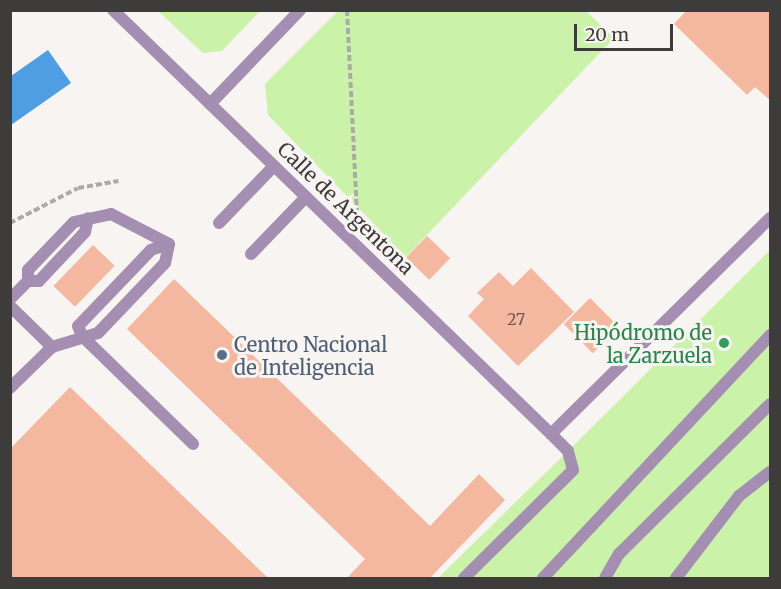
<!DOCTYPE html>
<html>
<head>
<meta charset="utf-8">
<style>
	body { margin:0 }
	#map { position:relative; width:781px; height:589px; overflow:hidden; background:#f7f4f1; font-family:Merriweather,serif }
	div>[style] { position:absolute }
	.green>* { inset:0; background:#cbf2a9 }
	.water>* { inset:0; background:#4f9de2 }
	.building>* { inset:0; background:#f4b8a0; transform-origin:0 0 }
	.path>* { height:4px; margin-top:-2px; transform-origin:0; background:repeating-linear-gradient(90deg,#acaaa8 0 6px,transparent 0 9px) }
	.lane>* { height:12px; margin:-6px; padding:0 6px; transform-origin:6px; border-radius:6px; background:#a48eb2 }
	.street>* { height:12px; margin:-6px; padding:0 6px; transform-origin:6px; border-radius:6px; background:#a48eb2 }
	.dots>* { width:16px; height:16px; translate:-50% -50%; box-sizing:border-box; border:3px solid #f7f4f1; border-radius:50% }
	span { translate:-50% -50%; white-space:nowrap; text-align:center; line-height:1.15; -webkit-text-stroke:6px #f7f4f1; paint-order:stroke }
	.number-label { font-size:16px; color:#6b5b54 }
	.number-label span { -webkit-text-stroke-width:0 }
	.street-label { font-size:20px; color:#3d3c3b }
	.leisure-label { font-size:20px; color:#27864d }
	.right { translate:-100% -50%; text-align:right }
	.service-label { font-size:20px; color:#4e5e75 }
	.left { translate:0 -50%; text-align:left }
	.frame { position:absolute; inset:0; border:12px solid #3d3c3b; pointer-events:none }
	.scale { position:absolute; left:574px; top:24px; width:99px; height:27px; box-sizing:border-box; border:3px solid #3d3c3b; border-top:0; padding-left:8px; font-size:18px; line-height:21px; white-space:nowrap; color:#3d3c3b; -webkit-text-stroke:4px #f7f4f1; paint-order:stroke }
</style>
</head>
<body>
<div id="map">
	<div class="green">
		<div style="clip-path:polygon(158px 11px,260px 11px,222px 51px,203px 53px)"></div>
		<div style="clip-path:polygon(338px 11px,586px 11px,614px 38px,406px 257px,268px 115px,265px 84px)"></div>
		<div style="clip-path:polygon(770px 250px,770px 578px,438px 578px,568px 451px)"></div>
	</div>
	<div class="water">
		<div style="clip-path:polygon(48px 50px,71px 83px,11px 125px,11px 76px)"></div>
	</div>
	<div class="building">
		<div style="clip-path:polygon(687px 10px,771px 10px,771px 101px,755px 87px,747px 95px,674px 24px)"></div>
		<div style="left:427px;top:236px;width:32px;height:30px;rotate:44deg"></div>
		<div style="left:93px;top:245px;width:30px;height:57px;rotate:44deg"></div>
		<div style="clip-path:polygon(531px 268px,574px 312px,518px 366px,468px 316px,484px 299px,477px 293px,499px 272px,513px 286px)"></div>
		<div style="clip-path:polygon(174px 279px,430px 526px,479px 474px,505px 500px,429px 579px,346px 579px,365px 559px,127px 329px)"></div>
		<div style="left:590px;top:298px;width:41px;height:37px;rotate:45deg"></div>
		<div style="clip-path:polygon(70px 387px,269px 579px,10px 579px,10px 449px)"></div>
	</div>
	<div class="path">
		<div style="left:347px;top:10px;width:204px;rotate:87.2deg"></div>
		<div style="left:10px;top:223px;width:76px;rotate:-27.2deg"></div>
		<div style="left:78px;top:188px;width:41px;rotate:-9.9deg"></div>
	</div>
	<div class="lane">
		<div style="left:219px;top:223px;width:79px;rotate:-46deg"></div>
		<div style="left:169px;top:244px;width:19px;rotate:162deg"></div>
		<div style="left:151px;top:250px;width:105px;rotate:133.8deg"></div>
		<div style="left:78px;top:326px;width:11px;rotate:68deg"></div>
		<div style="left:82px;top:336px;width:155px;rotate:44.2deg"></div>
		<div style="left:251px;top:254px;width:79px;rotate:-46deg"></div>
		<div style="left:28px;top:281px;width:11px"></div>
		<div style="left:39px;top:281px;width:67px;rotate:-46.8deg"></div>
		<div style="left:85px;top:232px;width:14px;rotate:-78deg"></div>
		<div style="left:10px;top:299px;width:25px;rotate:-45deg"></div>
		<div style="left:28px;top:281px;width:11px;rotate:-90deg"></div>
		<div style="left:28px;top:270px;width:66px;rotate:-46.2deg"></div>
		<div style="left:74px;top:222px;width:38px;rotate:-12deg"></div>
		<div style="left:111px;top:214px;width:65px;rotate:27.3deg"></div>
		<div style="left:10px;top:306px;width:59px;rotate:44.3deg"></div>
		<div style="left:10px;top:388px;width:59px;rotate:-44.3deg"></div>
		<div style="left:52px;top:347px;width:48px;rotate:-16.9deg"></div>
		<div style="left:98px;top:333px;width:97px;rotate:-46.3deg"></div>
		<div style="left:165px;top:263px;width:19px;rotate:-78deg"></div>
		<div style="left:464px;top:578px;width:153px;rotate:-44.7deg"></div>
		<div style="left:573px;top:470px;width:20px;rotate:-105deg"></div>
		<div style="left:568px;top:451px;width:24px;rotate:-135deg"></div>
		<div style="left:543px;top:578px;width:333px;rotate:-46.9deg"></div>
		<div style="left:605px;top:578px;width:28px;rotate:-60deg"></div>
		<div style="left:619px;top:554px;width:213px;rotate:-44.8deg"></div>
		<div style="left:676px;top:578px;width:103px;rotate:-52.5deg"></div>
		<div style="left:739px;top:496px;width:39px;rotate:-38deg"></div>
	</div>
	<div class="street">
		<div style="left:113px;top:10px;width:610px;rotate:44.07deg"></div>
		<div style="left:551px;top:434px;width:308px;rotate:-44.6deg"></div>
		<div style="left:210px;top:104px;width:130px;rotate:-46.2deg"></div>
	</div>
	<div class="dots">
		<div style="left:724px;top:343px;background:#2e9e5b"></div>
		<div style="left:222px;top:355px;background:#5c6f8a"></div>
	</div>
	<div class="number-label">
		<span style="left:516px;top:319px">27</span>
	</div>
	<div class="street-label">
		<span style="left:346px;top:208px;rotate:44deg">Calle de Argentona</span>
	</div>
	<div class="leisure-label">
		<span class="right" style="left:712px;top:344px">Hipódromo de<br>la Zarzuela</span>
	</div>
	<div class="service-label">
		<span class="left" style="left:234px;top:356px">Centro Nacional<br>de Inteligencia</span>
	</div>
	<div class="frame"></div>
	<div class="scale">20 m</div>
</div>
</body>
</html>
